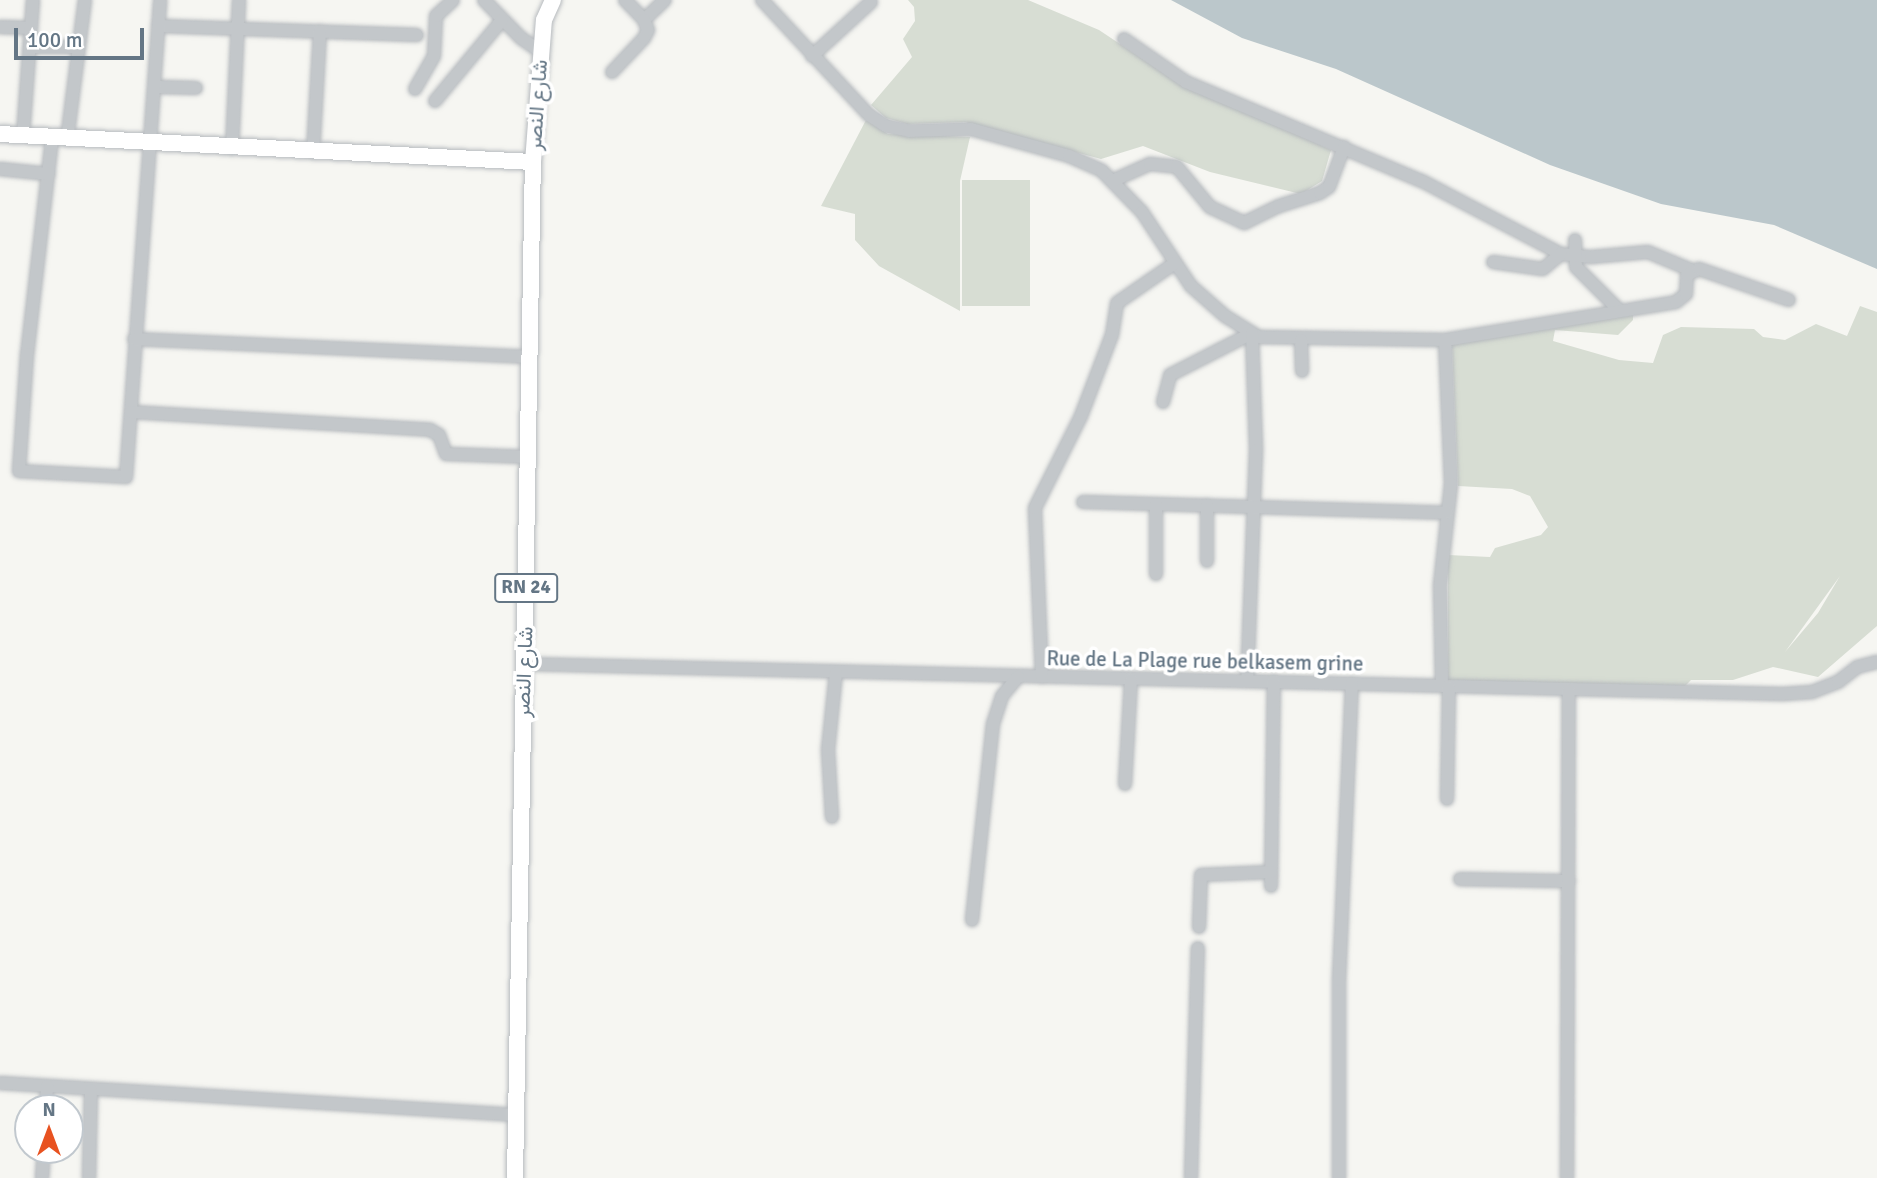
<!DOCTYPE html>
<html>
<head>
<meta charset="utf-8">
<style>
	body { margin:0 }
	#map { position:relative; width:1877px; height:1178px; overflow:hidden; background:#f6f6f2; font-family:Signika,Vazirmatn,sans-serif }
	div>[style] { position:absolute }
	.green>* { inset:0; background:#d7ddd3; transform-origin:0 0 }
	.water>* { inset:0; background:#bbc7cb }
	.roads { filter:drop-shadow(0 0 2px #b6babe) drop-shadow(0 0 2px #b6babe) }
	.minor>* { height:12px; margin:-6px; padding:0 6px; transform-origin:6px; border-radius:6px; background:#c3c7ca }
	.major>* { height:16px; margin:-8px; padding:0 8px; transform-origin:8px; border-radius:8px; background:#fff }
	span { translate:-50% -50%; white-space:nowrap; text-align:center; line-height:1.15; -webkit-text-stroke:7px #fff; paint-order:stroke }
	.shield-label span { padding:2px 5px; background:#fff; border:2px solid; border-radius:5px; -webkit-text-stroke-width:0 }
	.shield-label { font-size:19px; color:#647685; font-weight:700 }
	.street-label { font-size:21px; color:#647685 }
	.north { position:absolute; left:14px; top:1094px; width:70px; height:70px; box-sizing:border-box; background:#fff; border:2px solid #c1c8ce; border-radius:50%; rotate:0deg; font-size:19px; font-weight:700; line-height:28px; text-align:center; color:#647685 }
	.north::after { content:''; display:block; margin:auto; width:24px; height:32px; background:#e85220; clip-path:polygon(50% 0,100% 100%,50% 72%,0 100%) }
	.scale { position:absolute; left:14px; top:28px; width:130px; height:32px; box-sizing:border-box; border:4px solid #647685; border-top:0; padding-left:9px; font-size:21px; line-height:24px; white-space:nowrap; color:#647685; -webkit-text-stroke:5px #fff; paint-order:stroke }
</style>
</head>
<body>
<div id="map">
	<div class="green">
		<div style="clip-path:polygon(908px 0,1028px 0,1099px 30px,1168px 76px,1331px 150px,1322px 181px,1301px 194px,1210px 172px,1143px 146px,1101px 159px,965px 122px,907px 124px,886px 118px,871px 105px,912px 57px,903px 39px,915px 21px,914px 7px)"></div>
		<div style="clip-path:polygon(866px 120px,888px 134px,970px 137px,960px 181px,960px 311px,879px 266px,855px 240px,855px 214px,821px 206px)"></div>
		<div style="left:962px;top:180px;width:68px;height:126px"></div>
		<div style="clip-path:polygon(evenodd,1860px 306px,1877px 312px,1877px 626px,1818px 677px,1773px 667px,1733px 680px,1691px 680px,1682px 689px,1448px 680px,1448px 555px,1490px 557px,1495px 548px,1541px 535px,1548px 527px,1530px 496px,1512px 489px,1458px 486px,1452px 345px,1633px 312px,1633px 320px,1618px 335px,1555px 330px,1553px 341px,1619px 360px,1653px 363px,1663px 335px,1681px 327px,1754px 329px,1763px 337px,1785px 340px,1816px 324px,1847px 336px,1860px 306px,1840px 576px,1818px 613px,1785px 652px,1840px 576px)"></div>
	</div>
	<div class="water">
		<div style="clip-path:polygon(1171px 0,1877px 0,1877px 269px,1774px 225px,1661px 204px,1550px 165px,1336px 69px,1242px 38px)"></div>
	</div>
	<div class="roads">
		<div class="minor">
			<div style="left:484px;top:0;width:53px;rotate:45.8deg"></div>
			<div style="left:521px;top:38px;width:24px;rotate:35deg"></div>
			<div style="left:625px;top:0;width:28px;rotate:46deg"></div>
			<div style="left:644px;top:20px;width:29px;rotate:-44deg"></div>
			<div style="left:762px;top:0;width:157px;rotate:47.1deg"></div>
			<div style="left:869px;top:115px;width:20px;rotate:33deg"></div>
			<div style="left:886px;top:126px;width:24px;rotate:12deg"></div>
			<div style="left:909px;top:131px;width:62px;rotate:-1.8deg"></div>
			<div style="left:971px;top:129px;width:102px;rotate:15.4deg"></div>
			<div style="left:1069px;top:156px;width:36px;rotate:24deg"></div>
			<div style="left:1102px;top:171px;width:57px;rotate:45.7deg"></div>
			<div style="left:1142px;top:212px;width:89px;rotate:56.5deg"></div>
			<div style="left:1191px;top:286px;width:45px;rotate:41.4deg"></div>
			<div style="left:1225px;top:316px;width:39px;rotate:32deg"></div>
			<div style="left:1258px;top:337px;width:187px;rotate:0.9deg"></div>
			<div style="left:1445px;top:340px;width:144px;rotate:87.6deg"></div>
			<div style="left:1451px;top:484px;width:102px;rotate:96.2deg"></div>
			<div style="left:1440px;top:585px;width:101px;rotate:88.9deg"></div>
			<div style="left:158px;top:26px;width:259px;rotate:2deg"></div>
			<div style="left:0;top:27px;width:31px;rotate:2deg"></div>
			<div style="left:1124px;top:39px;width:75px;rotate:34.7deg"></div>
			<div style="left:1186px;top:82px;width:256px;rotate:22.8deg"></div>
			<div style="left:1422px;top:181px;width:157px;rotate:27.7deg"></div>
			<div style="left:1561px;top:254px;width:30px;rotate:6deg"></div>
			<div style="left:1591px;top:257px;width:57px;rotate:-5deg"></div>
			<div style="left:1648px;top:252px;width:47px;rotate:22.7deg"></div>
			<div style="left:30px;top:47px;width:48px"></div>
			<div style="left:812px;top:56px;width:80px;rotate:-42.5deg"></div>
			<div style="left:612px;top:72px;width:47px;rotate:-46.7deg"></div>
			<div style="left:644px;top:38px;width:9px;rotate:-63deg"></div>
			<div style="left:648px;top:30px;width:11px;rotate:-112deg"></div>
			<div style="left:156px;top:87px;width:40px;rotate:1.4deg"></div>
			<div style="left:415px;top:89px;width:38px;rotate:-60deg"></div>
			<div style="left:434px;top:56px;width:40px;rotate:-87.1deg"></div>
			<div style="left:436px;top:16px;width:23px;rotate:-43deg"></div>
			<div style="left:435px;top:101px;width:105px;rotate:-50.4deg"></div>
			<div style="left:23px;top:136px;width:136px;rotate:-85.8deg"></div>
			<div style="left:52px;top:139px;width:216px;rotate:96.6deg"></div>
			<div style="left:27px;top:354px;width:117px;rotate:93.9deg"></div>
			<div style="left:19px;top:471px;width:107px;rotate:3.2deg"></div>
			<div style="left:126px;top:477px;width:478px;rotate:-85.9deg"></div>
			<div style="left:67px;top:140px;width:141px;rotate:-82.7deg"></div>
			<div style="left:232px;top:149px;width:149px;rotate:-87.3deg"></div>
			<div style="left:313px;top:153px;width:122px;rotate:-86.7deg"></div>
			<div style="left:0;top:169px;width:49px;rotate:5.8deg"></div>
			<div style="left:1112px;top:181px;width:42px;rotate:-24.1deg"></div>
			<div style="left:1150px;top:164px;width:27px;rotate:6deg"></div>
			<div style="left:1177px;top:167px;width:52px;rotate:50.5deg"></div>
			<div style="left:1210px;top:207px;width:38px;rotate:25deg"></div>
			<div style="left:1244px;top:223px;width:39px;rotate:-26deg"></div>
			<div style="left:1279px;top:206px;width:43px;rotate:-17.6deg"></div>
			<div style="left:1320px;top:193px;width:11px;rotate:-34deg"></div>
			<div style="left:1329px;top:187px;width:43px;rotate:-69.4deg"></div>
			<div style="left:1575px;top:240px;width:27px;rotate:88deg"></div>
			<div style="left:1576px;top:267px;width:58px;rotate:45deg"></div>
			<div style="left:1493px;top:262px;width:50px;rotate:8deg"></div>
			<div style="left:1543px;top:269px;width:23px;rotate:-40deg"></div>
			<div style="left:134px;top:339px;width:397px;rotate:2.6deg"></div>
			<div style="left:1301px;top:340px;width:31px;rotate:88deg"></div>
			<div style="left:1445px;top:340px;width:234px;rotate:-9.3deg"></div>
			<div style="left:1676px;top:302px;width:13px;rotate:-39deg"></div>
			<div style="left:1686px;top:294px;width:19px;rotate:-87deg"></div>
			<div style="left:1687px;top:275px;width:13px;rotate:-27deg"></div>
			<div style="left:1699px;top:269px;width:95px;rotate:19deg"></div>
			<div style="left:1163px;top:402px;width:28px;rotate:-75deg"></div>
			<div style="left:1170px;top:375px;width:92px;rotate:-27.1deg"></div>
			<div style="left:1252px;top:333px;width:117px;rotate:88deg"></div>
			<div style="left:1256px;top:450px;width:230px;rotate:92.2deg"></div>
			<div style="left:131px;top:412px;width:300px;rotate:3.4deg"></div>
			<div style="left:430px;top:430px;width:10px;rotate:29deg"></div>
			<div style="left:439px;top:435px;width:20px;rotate:70deg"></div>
			<div style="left:446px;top:454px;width:83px;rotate:2.1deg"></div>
			<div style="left:1083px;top:502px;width:364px;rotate:1.7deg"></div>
			<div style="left:1207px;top:505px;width:56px;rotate:90deg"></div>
			<div style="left:1156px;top:574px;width:70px;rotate:-90deg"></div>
			<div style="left:524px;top:664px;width:1259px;rotate:1.37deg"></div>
			<div style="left:1783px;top:694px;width:29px;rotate:-4deg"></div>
			<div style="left:1812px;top:692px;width:28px;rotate:-21deg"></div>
			<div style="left:1838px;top:682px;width:24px;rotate:-38deg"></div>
			<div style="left:1857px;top:667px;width:21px;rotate:-14deg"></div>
			<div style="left:1042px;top:677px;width:169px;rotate:-92.4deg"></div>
			<div style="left:1035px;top:508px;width:103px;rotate:-63.4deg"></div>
			<div style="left:1081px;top:416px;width:87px;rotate:-69.1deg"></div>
			<div style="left:1112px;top:335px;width:32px;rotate:-81deg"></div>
			<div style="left:1117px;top:303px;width:70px;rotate:-34.6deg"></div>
			<div style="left:1125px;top:784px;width:105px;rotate:-86.7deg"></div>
			<div style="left:1447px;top:799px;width:112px;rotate:-89deg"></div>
			<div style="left:832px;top:817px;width:67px;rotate:-93.4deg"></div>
			<div style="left:828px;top:750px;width:77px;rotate:-84.1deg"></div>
			<div style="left:1460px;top:879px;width:109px;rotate:1.1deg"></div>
			<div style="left:1271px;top:886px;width:205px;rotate:-89.2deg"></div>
			<div style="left:972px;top:920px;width:197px;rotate:-83.9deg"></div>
			<div style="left:993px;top:724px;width:29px;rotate:-72deg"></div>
			<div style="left:1002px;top:696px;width:25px;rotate:-50deg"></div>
			<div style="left:1199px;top:927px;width:52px;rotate:-87.8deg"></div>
			<div style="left:1201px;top:875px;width:70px;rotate:-2.5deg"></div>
			<div style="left:0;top:1083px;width:517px;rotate:3.55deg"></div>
			<div style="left:46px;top:1108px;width:22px;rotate:-87deg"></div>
			<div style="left:42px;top:1178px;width:28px;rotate:-86deg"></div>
			<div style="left:89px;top:1178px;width:88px;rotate:-88.7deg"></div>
			<div style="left:1191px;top:1178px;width:230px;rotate:-88.3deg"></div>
			<div style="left:1339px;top:1178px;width:198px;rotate:-90deg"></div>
			<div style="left:1339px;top:980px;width:297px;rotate:-87.5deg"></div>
			<div style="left:1567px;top:1178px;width:488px;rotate:-89.8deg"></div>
		</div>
		<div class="major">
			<div style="left:0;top:134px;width:534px;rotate:3.01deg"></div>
			<div style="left:515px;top:1178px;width:1016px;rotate:-88.99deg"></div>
			<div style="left:533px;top:162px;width:142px;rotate:-85.6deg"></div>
			<div style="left:544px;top:20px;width:22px;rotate:-66deg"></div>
		</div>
	</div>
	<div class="shield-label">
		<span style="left:526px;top:588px">RN 24</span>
	</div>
	<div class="street-label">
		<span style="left:537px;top:105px;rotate:-86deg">شارع النصر</span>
		<span style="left:1205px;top:661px;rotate:1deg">Rue de La Plage rue belkasem grine</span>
		<span style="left:524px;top:672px;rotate:-88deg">شارع النصر</span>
	</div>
	<div class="north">N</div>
	<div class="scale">100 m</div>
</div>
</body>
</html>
